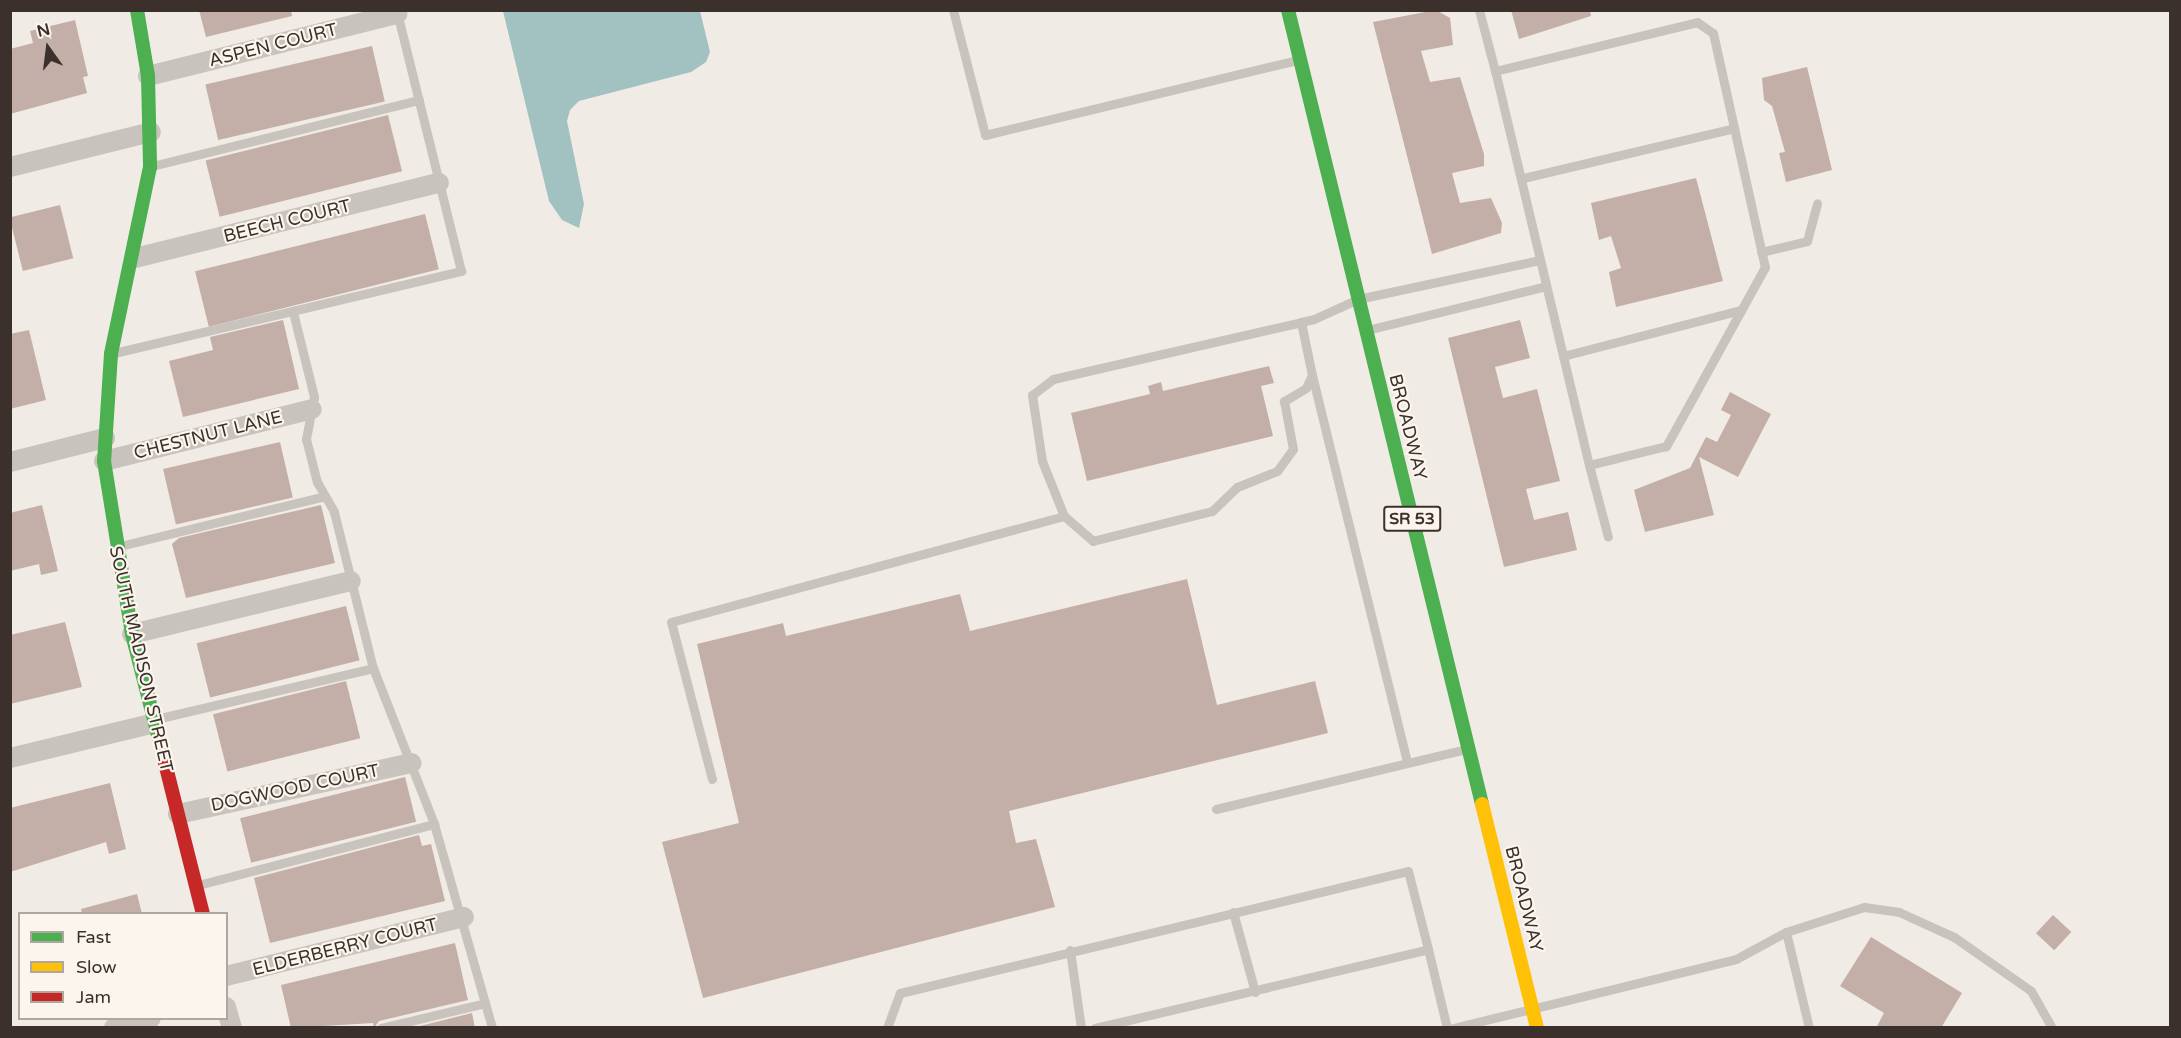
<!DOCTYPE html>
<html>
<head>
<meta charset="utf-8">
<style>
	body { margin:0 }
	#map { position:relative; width:2181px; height:1038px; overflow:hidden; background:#f0ebe5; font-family:"Varela Round",sans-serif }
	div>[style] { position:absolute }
	.water>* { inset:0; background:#a1c2c1 }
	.building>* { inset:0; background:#c3afa7; transform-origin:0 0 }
	.lane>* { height:9px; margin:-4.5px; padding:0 4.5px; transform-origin:4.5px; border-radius:4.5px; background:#c9c3be }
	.street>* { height:20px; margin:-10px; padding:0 10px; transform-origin:10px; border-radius:10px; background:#c9c3be }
	.fast>* { height:14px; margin:-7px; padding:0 7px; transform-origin:7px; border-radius:7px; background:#4caf50 }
	.slow>* { height:14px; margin:-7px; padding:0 7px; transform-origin:7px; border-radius:7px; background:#ffc107 }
	.jam>* { height:14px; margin:-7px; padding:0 7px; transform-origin:7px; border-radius:7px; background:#c62828 }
	span { translate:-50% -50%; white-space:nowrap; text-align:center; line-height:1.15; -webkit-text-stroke:4.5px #fbf5ee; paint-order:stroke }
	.shield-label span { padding:2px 4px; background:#fbf5ee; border:2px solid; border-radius:4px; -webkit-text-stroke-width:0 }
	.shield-label { font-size:16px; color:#3b302b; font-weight:700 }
	.street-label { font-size:18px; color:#3b302b }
	.frame { position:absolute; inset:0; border:12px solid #3b302b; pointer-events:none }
	.legend { position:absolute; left:18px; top:912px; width:210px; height:108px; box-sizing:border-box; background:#fbf5ee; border:2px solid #aea6a0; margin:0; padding:8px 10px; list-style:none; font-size:18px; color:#3b302b }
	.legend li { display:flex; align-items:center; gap:12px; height:30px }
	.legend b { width:30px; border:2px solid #aea6a0 }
	.north { position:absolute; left:18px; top:18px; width:60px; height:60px; -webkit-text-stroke:4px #fbf5ee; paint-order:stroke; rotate:346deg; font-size:16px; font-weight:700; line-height:24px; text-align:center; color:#3b302b }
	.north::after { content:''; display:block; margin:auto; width:21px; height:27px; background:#3b302b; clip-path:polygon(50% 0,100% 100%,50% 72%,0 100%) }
</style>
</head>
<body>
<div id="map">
	<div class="water">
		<div style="clip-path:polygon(503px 11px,700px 11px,710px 52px,706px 62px,691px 72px,579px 101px,570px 110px,567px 121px,584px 204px,579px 228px,562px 220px,549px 201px)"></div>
	</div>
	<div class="building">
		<div style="clip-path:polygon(199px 10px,291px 10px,292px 16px,206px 37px)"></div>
		<div style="clip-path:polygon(1436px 10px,1450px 18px,1453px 45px,1421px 51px,1430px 82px,1460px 77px,1484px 154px,1484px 166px,1452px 173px,1460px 203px,1491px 198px,1502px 223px,1501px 233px,1432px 254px,1373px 22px)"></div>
		<div style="clip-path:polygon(1511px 10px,1590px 10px,1591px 16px,1519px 39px)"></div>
		<div style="clip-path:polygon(75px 20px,88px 76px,83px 77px,87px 93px,10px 114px,10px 49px,33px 43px,30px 31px)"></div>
		<div style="left:372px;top:46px;width:57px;height:171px;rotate:77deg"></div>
		<div style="clip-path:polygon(1807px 67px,1832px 170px,1786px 182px,1779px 153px,1785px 152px,1772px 106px,1764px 100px,1762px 78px)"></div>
		<div style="left:388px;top:115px;width:58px;height:188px;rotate:76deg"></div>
		<div style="clip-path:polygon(1696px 178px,1723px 281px,1616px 307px,1609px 272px,1621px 268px,1611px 236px,1599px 240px,1591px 203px)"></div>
		<div style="left:60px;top:205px;width:55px;height:52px;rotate:76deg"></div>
		<div style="left:425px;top:214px;width:57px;height:237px;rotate:76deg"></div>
		<div style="clip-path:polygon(283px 320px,299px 389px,183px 417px,169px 361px,213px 350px,210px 337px)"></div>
		<div style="clip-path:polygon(1520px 320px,1530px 358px,1495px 367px,1503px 398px,1537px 389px,1560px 481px,1526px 489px,1534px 520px,1568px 512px,1577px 550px,1504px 567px,1448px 338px)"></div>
		<div style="clip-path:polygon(29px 330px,46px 400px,10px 409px,10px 334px)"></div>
		<div style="clip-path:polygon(1269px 366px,1274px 383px,1261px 386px,1273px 436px,1087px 481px,1071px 413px,1150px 394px,1148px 386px,1161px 382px,1163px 391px)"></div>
		<div style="clip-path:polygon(1730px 392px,1771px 414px,1738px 477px,1699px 457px,1714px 515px,1645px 532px,1634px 490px,1690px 468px,1706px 437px,1717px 442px,1731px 415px,1721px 410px)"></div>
		<div style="left:280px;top:442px;width:57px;height:120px;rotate:77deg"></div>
		<div style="clip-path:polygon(42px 505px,58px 571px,41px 575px,39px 564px,10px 571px,10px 513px)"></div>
		<div style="clip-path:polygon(321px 505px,335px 563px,186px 598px,172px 544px,179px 538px)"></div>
		<div style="clip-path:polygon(1187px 579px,1217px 705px,1315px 681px,1328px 733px,1009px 811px,1016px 843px,1036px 839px,1055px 907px,703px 998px,662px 842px,739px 823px,697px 644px,783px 623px,786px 636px,960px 594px,970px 631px)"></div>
		<div style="left:346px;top:606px;width:56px;height:154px;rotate:76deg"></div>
		<div style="clip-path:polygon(65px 622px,82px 687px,10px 704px,10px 635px)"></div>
		<div style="left:346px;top:681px;width:59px;height:137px;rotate:76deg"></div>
		<div style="left:405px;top:777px;width:46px;height:170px;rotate:76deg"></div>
		<div style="clip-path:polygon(110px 783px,126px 849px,109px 854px,106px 842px,10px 872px,10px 808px)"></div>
		<div style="clip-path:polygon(419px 835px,422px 846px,431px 844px,445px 901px,270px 943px,254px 878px)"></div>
		<div style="clip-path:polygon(137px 894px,142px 914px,82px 914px,81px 909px)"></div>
		<div style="left:2053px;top:915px;width:25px;height:25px;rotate:43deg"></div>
		<div style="clip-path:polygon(1871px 937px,1962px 993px,1941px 1028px,1876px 1028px,1884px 1013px,1840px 986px)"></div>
		<div style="clip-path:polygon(455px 943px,468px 1000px,379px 1021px,374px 1028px,373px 1023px,291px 1028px,281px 985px)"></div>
		<div style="clip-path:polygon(472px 1013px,475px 1028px,412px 1028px)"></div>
	</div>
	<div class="lane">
		<div style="left:953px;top:10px;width:129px;rotate:75.6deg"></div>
		<div style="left:985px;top:135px;width:322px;rotate:-13.5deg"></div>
		<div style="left:1479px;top:10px;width:63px;rotate:75.3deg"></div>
		<div style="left:1697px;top:22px;width:19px;rotate:35deg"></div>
		<div style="left:1713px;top:33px;width:240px;rotate:77.5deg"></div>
		<div style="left:1765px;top:267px;width:205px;rotate:118.9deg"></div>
		<div style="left:1666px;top:446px;width:79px;rotate:166.1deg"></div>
		<div style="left:1589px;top:465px;width:405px;rotate:-103.4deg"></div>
		<div style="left:1495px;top:71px;width:208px;rotate:-13.6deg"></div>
		<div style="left:152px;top:166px;width:275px;rotate:-13.9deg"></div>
		<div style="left:1523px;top:178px;width:217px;rotate:-13.3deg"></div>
		<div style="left:1761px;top:252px;width:47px;rotate:-13.4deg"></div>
		<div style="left:1807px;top:241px;width:39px;rotate:-75deg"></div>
		<div style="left:293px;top:312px;width:88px;rotate:76.1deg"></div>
		<div style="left:314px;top:397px;width:43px;rotate:100.8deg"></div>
		<div style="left:306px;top:439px;width:44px;rotate:75.7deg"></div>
		<div style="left:317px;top:482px;width:34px;rotate:60deg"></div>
		<div style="left:334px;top:512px;width:161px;rotate:76deg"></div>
		<div style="left:373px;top:668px;width:168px;rotate:68.6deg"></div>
		<div style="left:434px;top:824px;width:212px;rotate:74.1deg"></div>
		<div style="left:1301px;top:322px;width:54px;rotate:78.3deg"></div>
		<div style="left:1312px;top:375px;width:14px;rotate:115deg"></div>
		<div style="left:1306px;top:388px;width:26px;rotate:149deg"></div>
		<div style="left:1284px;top:401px;width:49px;rotate:79.4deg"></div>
		<div style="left:1293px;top:449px;width:27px;rotate:126deg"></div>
		<div style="left:1277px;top:471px;width:43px;rotate:158.2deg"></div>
		<div style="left:1237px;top:487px;width:35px;rotate:136deg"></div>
		<div style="left:1212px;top:511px;width:123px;rotate:165.9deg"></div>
		<div style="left:1093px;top:541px;width:38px;rotate:-139deg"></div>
		<div style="left:1064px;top:516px;width:59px;rotate:-111.8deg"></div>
		<div style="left:1042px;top:461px;width:67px;rotate:-98.6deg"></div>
		<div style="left:1032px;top:395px;width:26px;rotate:-37deg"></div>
		<div style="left:1053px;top:379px;width:254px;rotate:-12.9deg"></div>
		<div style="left:1301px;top:322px;width:13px;rotate:-13deg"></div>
		<div style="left:1314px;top:319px;width:48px;rotate:-24.4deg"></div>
		<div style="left:1358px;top:299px;width:186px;rotate:-12.1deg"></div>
		<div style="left:1371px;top:329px;width:180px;rotate:-13.8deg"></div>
		<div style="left:114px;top:353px;width:357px;rotate:-13.3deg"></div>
		<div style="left:461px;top:271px;width:266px;rotate:-103.9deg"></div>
		<div style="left:1563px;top:356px;width:184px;rotate:-14.5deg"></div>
		<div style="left:1312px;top:375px;width:399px;rotate:76.2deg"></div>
		<div style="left:1589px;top:465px;width:74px;rotate:75.2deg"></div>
		<div style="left:120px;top:546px;width:211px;rotate:-13.7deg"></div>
		<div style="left:156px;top:719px;width:223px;rotate:-13.2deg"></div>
		<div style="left:712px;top:779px;width:162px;rotate:-104.6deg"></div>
		<div style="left:671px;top:622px;width:407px;rotate:-15.1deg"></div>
		<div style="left:1216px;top:809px;width:257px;rotate:-13.5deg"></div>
		<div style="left:198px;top:885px;width:244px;rotate:-14.5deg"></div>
		<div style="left:1233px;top:912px;width:83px;rotate:74.6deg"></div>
		<div style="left:1786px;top:932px;width:99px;rotate:76.5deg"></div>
		<div style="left:1070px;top:950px;width:79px;rotate:82deg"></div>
		<div style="left:381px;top:1028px;width:107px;rotate:-13.5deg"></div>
		<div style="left:887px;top:1028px;width:37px;rotate:-70deg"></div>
		<div style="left:900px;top:993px;width:522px;rotate:-13.5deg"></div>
		<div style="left:1408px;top:871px;width:81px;rotate:75.6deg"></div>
		<div style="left:1095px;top:1028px;width:342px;rotate:-13.3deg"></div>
		<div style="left:1428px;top:949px;width:81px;rotate:76.5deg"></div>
		<div style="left:1453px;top:1028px;width:291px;rotate:-13.7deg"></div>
		<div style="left:1736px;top:959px;width:57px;rotate:-28.4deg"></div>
		<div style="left:1786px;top:932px;width:82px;rotate:-17.8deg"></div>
		<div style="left:1864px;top:907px;width:35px;rotate:8deg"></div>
		<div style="left:1899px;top:912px;width:60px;rotate:24.4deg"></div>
		<div style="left:1954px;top:937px;width:94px;rotate:35deg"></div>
		<div style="left:2031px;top:991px;width:43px;rotate:60.4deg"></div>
	</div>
	<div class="street">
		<div style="left:148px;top:76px;width:257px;rotate:-14deg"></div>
		<div style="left:10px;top:167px;width:145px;rotate:-13.9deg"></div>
		<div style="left:135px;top:258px;width:313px;rotate:-13.9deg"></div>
		<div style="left:104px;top:461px;width:214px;rotate:-14deg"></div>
		<div style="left:10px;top:462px;width:98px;rotate:-14.2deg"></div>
		<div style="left:132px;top:634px;width:225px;rotate:-13.6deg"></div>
		<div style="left:10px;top:758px;width:149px;rotate:-13.6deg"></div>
		<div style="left:178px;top:814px;width:239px;rotate:-12.3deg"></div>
		<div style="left:226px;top:976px;width:245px;rotate:-13.9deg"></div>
		<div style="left:226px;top:1007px;width:22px;rotate:74deg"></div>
		<div style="left:114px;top:1028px;width:38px;rotate:-15deg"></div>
	</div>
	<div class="fast">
		<div style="left:137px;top:10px;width:67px;rotate:80.5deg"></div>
		<div style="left:148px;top:76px;width:91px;rotate:88.7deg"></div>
		<div style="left:150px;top:167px;width:191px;rotate:101.8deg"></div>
		<div style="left:111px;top:354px;width:107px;rotate:93.7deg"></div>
		<div style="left:104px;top:461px;width:175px;rotate:80.8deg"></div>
		<div style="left:132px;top:634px;width:117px;rotate:75.6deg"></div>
		<div style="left:1288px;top:10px;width:817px;rotate:76.27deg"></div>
	</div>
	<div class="slow">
		<div style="left:1482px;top:804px;width:231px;rotate:76.2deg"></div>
	</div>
	<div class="jam">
		<div style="left:161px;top:747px;width:172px;rotate:75.9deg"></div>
	</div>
	<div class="shield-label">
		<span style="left:1412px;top:519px">SR 53</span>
	</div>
	<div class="street-label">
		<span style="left:273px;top:45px;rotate:-14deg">ASPEN COURT</span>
		<span style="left:287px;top:221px;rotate:-14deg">BEECH COURT</span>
		<span style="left:1408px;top:427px;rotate:76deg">BROADWAY</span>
		<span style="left:208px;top:435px;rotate:-14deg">CHESTNUT LANE</span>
		<span style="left:141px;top:659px;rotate:77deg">SOUTH MADISON STREET</span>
		<span style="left:295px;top:788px;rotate:-12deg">DOGWOOD COURT</span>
		<span style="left:1524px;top:899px;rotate:76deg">BROADWAY</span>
		<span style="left:345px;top:947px;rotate:-14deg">ELDERBERRY COURT</span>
	</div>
	<div class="frame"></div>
	<ul class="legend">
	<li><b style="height:8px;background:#4caf50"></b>Fast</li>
	<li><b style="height:8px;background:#ffc107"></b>Slow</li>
	<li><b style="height:8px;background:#c62828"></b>Jam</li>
	</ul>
	<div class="north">N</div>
</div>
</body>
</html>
